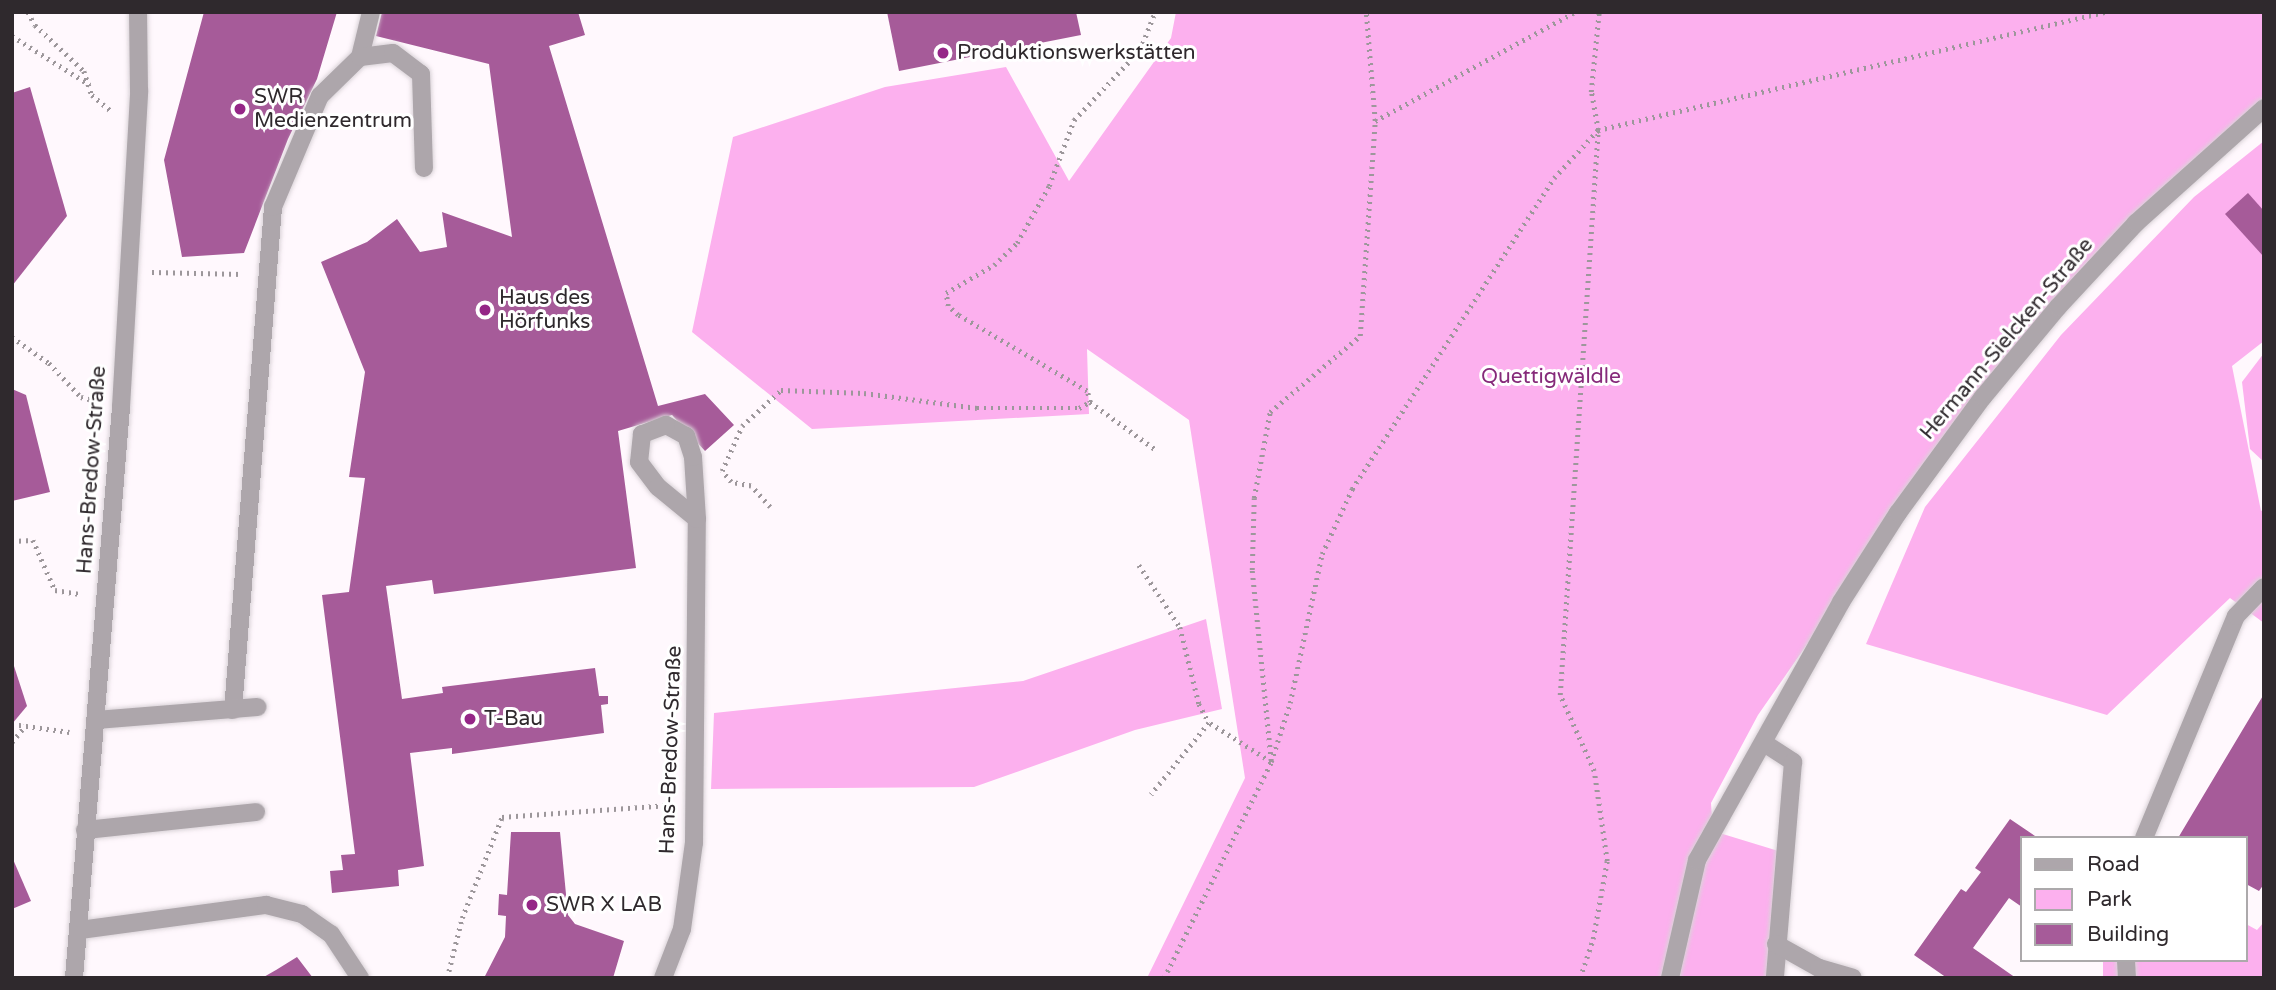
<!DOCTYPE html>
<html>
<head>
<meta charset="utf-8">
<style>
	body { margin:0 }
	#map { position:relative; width:2276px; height:990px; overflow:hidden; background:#fff8fd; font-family:"Varela Round",sans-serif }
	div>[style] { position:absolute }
	.green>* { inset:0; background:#fcb0ee }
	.building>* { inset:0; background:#a65b99 }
	.path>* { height:4.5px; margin-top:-2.25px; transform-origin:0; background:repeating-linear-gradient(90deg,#9d979b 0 2px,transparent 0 7px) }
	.roads { filter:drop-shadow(0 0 2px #dad3d8) drop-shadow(0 0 2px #dad3d8) }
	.minor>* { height:18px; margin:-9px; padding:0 9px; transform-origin:9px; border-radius:9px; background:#ada6ab }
	.dots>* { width:19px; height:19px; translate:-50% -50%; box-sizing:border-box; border:4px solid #fff; border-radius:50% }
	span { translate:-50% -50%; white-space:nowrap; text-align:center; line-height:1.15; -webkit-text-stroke:6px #fff; paint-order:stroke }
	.poi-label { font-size:21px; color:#2f292d }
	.left { translate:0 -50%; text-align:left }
	.street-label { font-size:21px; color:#2f292d }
	.park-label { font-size:21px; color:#862a7a }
	.frame { position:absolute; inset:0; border:14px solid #2f292d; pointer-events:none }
	.legend { position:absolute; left:2020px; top:836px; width:228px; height:126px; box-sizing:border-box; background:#fff; border:2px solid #aca9ab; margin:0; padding:9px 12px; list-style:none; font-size:21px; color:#2f292d }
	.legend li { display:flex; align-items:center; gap:14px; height:35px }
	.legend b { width:35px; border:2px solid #aca9ab }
</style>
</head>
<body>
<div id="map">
	<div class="green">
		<div style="clip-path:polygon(1176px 12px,2264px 12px,2264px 116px,2136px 223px,1898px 513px,1758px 715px,1711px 803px,1713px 831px,1785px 853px,1775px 978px,1147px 978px,1245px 778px,1189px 420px,1087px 349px,1089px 414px,812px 429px,692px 332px,733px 137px,885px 87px,1006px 67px,1069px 181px,1171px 38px)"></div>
		<div style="clip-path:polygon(2264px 141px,2264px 341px,2232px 366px,2261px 511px,2264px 509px,2264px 623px,2230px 598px,2107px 715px,1866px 644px,1925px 507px,2061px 335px,2194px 197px)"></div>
		<div style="clip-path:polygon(2264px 353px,2264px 462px,2250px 449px,2242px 382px)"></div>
		<div style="clip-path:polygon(1206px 619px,1222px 709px,1135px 730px,974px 787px,711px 789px,714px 713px,1023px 681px)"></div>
		<div style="clip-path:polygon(2264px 922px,2264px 978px,2103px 978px,2103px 960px,2246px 960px,2246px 924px,2257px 930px)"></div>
	</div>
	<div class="building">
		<div style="clip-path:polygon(204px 12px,337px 12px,317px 79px,288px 139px,244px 253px,182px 257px,164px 160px)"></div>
		<div style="clip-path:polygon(382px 12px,578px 12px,585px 35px,549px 46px,658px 406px,705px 394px,734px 425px,705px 451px,672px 415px,618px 431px,636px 568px,434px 594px,432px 580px,386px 586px,402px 699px,443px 693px,442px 687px,595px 668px,599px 696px,608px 696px,608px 704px,601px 705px,604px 733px,452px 754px,452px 748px,410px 753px,424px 866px,398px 870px,399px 886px,332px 893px,330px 871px,343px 870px,341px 855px,355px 854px,322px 595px,349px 592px,365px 478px,349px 477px,365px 372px,321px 262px,367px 242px,397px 219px,420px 252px,447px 247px,442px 212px,512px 237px,489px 64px,376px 36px)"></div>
		<div style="clip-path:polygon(887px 12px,1076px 12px,1081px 35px,899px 71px)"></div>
		<div style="clip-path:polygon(30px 87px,67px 216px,12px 286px,12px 93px)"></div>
		<div style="clip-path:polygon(2248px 193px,2264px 211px,2264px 257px,2225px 214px)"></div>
		<div style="clip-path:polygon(12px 389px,26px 395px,50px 492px,12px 501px)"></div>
		<div style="clip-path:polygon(12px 660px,27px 706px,12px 724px)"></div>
		<div style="clip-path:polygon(2264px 694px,2264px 884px,2259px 891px,2246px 884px,2246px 838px,2178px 838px)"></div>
		<div style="clip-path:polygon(2010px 819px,2038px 838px,2022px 838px,2022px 907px,2009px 898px,1973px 948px,2016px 978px,1947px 978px,1914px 955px,1961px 889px,1966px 892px,1981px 872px,1975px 868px)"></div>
		<div style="clip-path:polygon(511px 832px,560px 832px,568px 915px,575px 924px,624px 941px,613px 978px,484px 978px,505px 937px,506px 916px,498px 915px,499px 894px,507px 895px)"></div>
		<div style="clip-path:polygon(12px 857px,31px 901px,12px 909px)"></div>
		<div style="clip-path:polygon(297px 957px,313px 978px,262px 978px,276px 970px)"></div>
	</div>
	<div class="path">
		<div style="left:28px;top:12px;width:15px;rotate:62deg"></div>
		<div style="left:35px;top:25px;width:67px;rotate:43.2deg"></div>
		<div style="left:84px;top:71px;width:25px;rotate:72deg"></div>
		<div style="left:92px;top:95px;width:25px;rotate:40deg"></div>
		<div style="left:12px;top:36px;width:92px;rotate:32.1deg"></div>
		<div style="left:1375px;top:121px;width:228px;rotate:-28.6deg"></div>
		<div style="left:152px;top:272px;width:90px;rotate:1.3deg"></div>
		<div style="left:12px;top:337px;width:45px;rotate:35.1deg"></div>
		<div style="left:49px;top:363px;width:47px;rotate:46.7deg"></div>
		<div style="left:81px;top:397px;width:16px;rotate:15deg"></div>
		<div style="left:1090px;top:402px;width:80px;rotate:35.9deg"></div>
		<div style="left:770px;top:507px;width:28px;rotate:-132deg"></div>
		<div style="left:751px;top:486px;width:20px;rotate:-169deg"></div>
		<div style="left:731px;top:482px;width:14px;rotate:-129deg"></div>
		<div style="left:722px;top:471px;width:49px;rotate:-66deg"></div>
		<div style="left:742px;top:426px;width:53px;rotate:-42.7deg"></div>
		<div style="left:781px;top:390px;width:83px;rotate:2.1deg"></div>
		<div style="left:864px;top:393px;width:114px;rotate:7.6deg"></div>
		<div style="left:977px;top:408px;width:102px"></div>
		<div style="left:1079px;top:408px;width:13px;rotate:-29deg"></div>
		<div style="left:1090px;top:402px;width:11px;rotate:-105deg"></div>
		<div style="left:1087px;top:391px;width:150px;rotate:-149.5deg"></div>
		<div style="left:958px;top:315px;width:13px;rotate:-138deg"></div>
		<div style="left:948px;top:306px;width:13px;rotate:-99deg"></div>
		<div style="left:946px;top:293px;width:56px;rotate:-30.3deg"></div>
		<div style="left:994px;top:265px;width:32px;rotate:-44deg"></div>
		<div style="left:1017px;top:243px;width:65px;rotate:-60.7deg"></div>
		<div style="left:1049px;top:186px;width:71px;rotate:-69.3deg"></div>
		<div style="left:1074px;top:120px;width:96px;rotate:-46.7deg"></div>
		<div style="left:1140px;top:50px;width:41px;rotate:-68.5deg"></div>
		<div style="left:12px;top:541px;width:21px;rotate:-3deg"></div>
		<div style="left:33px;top:540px;width:55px;rotate:66.3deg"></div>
		<div style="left:55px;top:590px;width:25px;rotate:9deg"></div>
		<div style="left:1139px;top:565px;width:74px;rotate:56.5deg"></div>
		<div style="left:1180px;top:627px;width:79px;rotate:76.1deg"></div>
		<div style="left:1199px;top:704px;width:21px;rotate:62deg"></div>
		<div style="left:1209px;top:723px;width:92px;rotate:128.9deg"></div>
		<div style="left:12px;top:724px;width:58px;rotate:8deg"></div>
		<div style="left:12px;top:742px;width:21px;rotate:-51deg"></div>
		<div style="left:1271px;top:761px;width:192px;rotate:-95.7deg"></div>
		<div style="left:1252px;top:570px;width:72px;rotate:-88.4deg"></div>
		<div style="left:1254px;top:498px;width:87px;rotate:-79.5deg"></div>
		<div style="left:1270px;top:412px;width:118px;rotate:-40.2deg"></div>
		<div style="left:1360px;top:336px;width:216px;rotate:-86deg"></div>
		<div style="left:1375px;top:121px;width:109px;rotate:-94.7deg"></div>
		<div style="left:1271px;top:762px;width:62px;rotate:-72.1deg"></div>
		<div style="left:1290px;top:703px;width:152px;rotate:-77.9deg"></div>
		<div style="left:1322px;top:554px;width:72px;rotate:-65.2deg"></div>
		<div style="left:1352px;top:489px;width:371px;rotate:-57deg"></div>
		<div style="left:1554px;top:178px;width:65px;rotate:-47.5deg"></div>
		<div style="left:1598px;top:130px;width:521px;rotate:-13.1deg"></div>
		<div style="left:447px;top:978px;width:62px;rotate:-76deg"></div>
		<div style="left:462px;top:918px;width:109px;rotate:-68.4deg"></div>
		<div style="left:502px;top:817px;width:168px;rotate:-4.1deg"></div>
		<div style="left:1164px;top:978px;width:241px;rotate:-63.6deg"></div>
		<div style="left:1271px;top:762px;width:73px;rotate:-147.8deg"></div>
		<div style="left:1580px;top:978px;width:41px;rotate:-71.6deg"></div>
		<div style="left:1593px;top:939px;width:79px;rotate:-79.8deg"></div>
		<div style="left:1607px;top:861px;width:91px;rotate:-98.2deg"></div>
		<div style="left:1594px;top:771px;width:83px;rotate:-114.1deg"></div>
		<div style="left:1560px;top:695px;width:566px;rotate:-86.15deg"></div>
		<div style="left:1598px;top:130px;width:39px;rotate:-100deg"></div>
		<div style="left:1591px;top:92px;width:80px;rotate:-84.3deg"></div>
	</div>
	<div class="roads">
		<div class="minor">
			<div style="left:360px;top:57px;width:46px;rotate:-76.3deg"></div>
			<div style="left:233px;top:710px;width:505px;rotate:-85.45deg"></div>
			<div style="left:273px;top:207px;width:121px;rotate:-67.1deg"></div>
			<div style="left:320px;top:96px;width:56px;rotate:-44.3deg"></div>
			<div style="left:360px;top:57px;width:33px;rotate:-7deg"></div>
			<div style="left:393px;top:53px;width:35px;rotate:37deg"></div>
			<div style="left:421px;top:74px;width:94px;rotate:88.2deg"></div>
			<div style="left:96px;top:720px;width:162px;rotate:-4.6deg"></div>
			<div style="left:1764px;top:743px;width:35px;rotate:33deg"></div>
			<div style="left:1793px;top:762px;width:217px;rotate:94.8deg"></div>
			<div style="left:85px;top:830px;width:172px;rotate:-6deg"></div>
			<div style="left:2144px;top:838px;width:240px;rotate:-67.5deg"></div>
			<div style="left:2236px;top:616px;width:40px;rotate:-46deg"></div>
			<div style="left:80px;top:930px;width:188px;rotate:-7.7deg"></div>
			<div style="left:266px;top:905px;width:37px;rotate:14deg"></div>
			<div style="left:302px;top:914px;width:35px;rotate:35deg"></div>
			<div style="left:331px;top:934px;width:53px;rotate:56.6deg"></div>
			<div style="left:1776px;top:944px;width:49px;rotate:29.2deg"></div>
			<div style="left:1819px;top:968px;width:35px;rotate:16deg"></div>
			<div style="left:2126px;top:960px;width:18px;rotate:87deg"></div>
			<div style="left:74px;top:978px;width:573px;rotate:-85.29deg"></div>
			<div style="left:121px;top:407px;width:317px;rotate:-86.7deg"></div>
			<div style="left:139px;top:91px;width:79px;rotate:-90.7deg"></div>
			<div style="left:663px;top:978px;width:53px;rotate:-68.8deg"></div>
			<div style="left:682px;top:929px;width:87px;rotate:-82.1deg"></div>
			<div style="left:694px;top:843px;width:324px;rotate:-89.5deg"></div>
			<div style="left:697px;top:519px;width:62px;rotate:-93.7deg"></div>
			<div style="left:693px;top:457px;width:22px;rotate:-108deg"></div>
			<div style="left:686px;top:436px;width:23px;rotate:-151deg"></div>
			<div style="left:666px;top:425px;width:26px;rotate:159deg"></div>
			<div style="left:642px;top:434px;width:28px;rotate:96deg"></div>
			<div style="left:639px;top:462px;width:31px;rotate:53deg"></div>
			<div style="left:658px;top:487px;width:50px;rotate:39.4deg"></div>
			<div style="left:1670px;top:978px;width:121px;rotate:-77.1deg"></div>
			<div style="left:1697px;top:860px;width:295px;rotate:-60.8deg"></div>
			<div style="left:1841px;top:602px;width:106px;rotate:-57.4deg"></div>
			<div style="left:1898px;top:513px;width:144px;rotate:-53.8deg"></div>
			<div style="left:1983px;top:397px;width:117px;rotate:-50.2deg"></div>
			<div style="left:2058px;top:307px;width:115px;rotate:-47.1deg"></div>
			<div style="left:2136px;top:223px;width:172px;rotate:-41.9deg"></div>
		</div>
	</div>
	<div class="dots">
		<div style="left:943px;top:53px;background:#952687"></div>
		<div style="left:240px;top:109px;background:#952687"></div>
		<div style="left:485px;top:310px;background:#952687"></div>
		<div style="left:470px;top:719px;background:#952687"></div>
		<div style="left:532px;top:905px;background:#952687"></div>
	</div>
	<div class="poi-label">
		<span class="left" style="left:957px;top:53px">Produktionswerkstätten</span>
		<span class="left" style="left:254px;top:109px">SWR<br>Medienzentrum</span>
		<span class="left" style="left:499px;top:310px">Haus des<br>Hörfunks</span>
		<span class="left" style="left:484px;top:719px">T-Bau</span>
		<span class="left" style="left:546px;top:905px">SWR X LAB</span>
	</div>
	<div class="street-label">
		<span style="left:2007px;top:339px;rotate:-50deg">Hermann-Sielcken-Straße</span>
		<span style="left:92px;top:470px;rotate:-86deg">Hans-Bredow-Straße</span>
		<span style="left:671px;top:750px;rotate:-88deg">Hans-Bredow-Straße</span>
	</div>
	<div class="park-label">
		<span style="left:1551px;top:377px">Quettigwäldle</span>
	</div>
	<div class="frame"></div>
	<ul class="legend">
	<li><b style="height:9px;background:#ada6ab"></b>Road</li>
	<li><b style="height:19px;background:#fcb0ee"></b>Park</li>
	<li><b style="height:19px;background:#a65b99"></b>Building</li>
	</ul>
</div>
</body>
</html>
